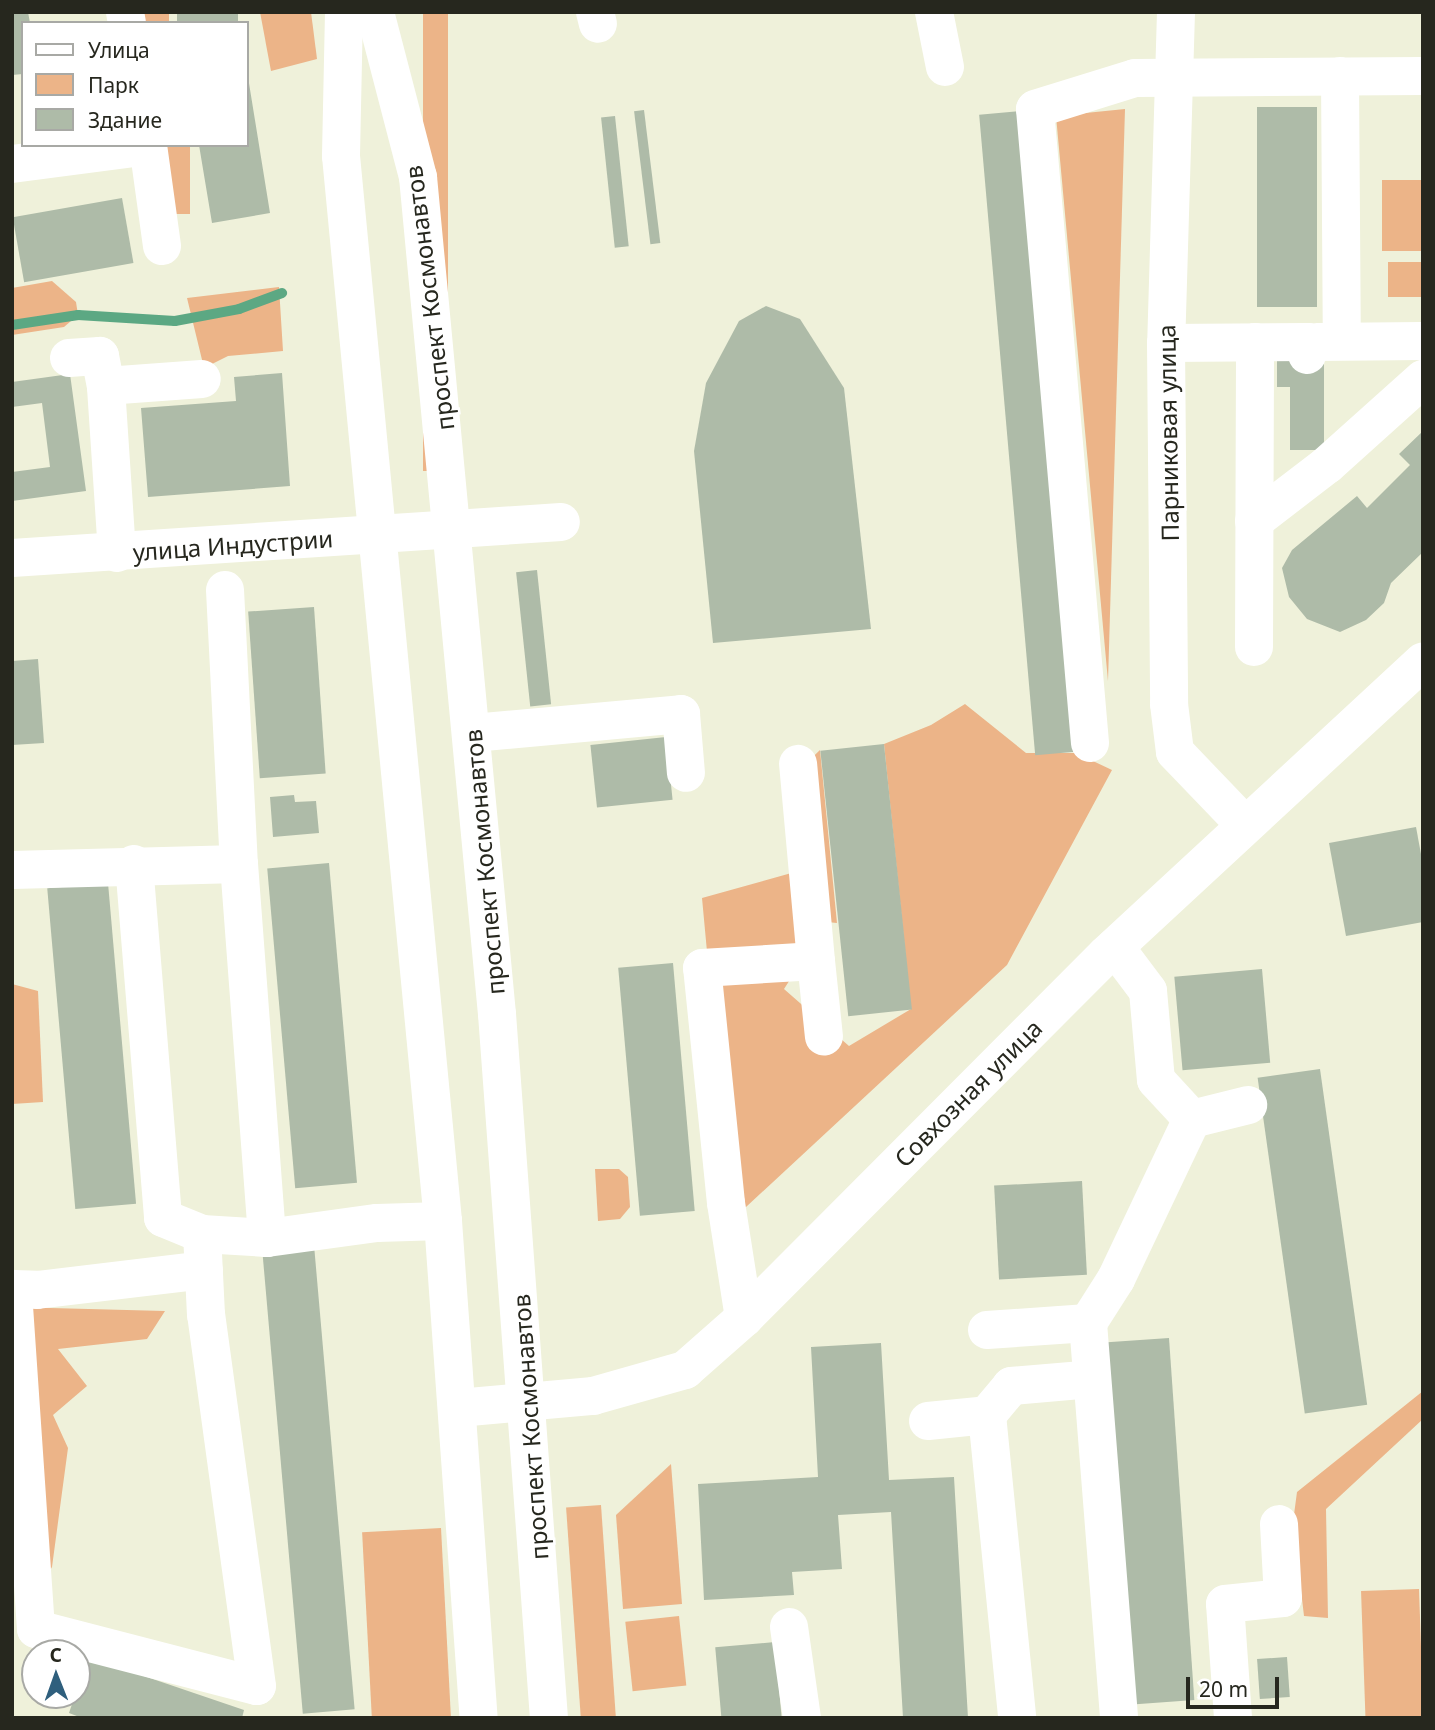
<!DOCTYPE html>
<html>
<head>
<meta charset="utf-8">
<style>
	body { margin:0 }
	#map { position:relative; width:1435px; height:1730px; overflow:hidden; background:#eff1da; font-family:"Noto Sans",sans-serif }
	div>[style] { position:absolute }
	.green>* { inset:0; background:#ecb488; transform-origin:0 0 }
	.stream>* { height:10px; margin:-5px; padding:0 5px; transform-origin:5px; border-radius:5px; background:#5ca883 }
	.building>* { inset:0; background:#aebba8; transform-origin:0 0 }
	.minor>* { height:38px; margin:-19px; padding:0 19px; transform-origin:19px; border-radius:19px; background:#fff }
	.major>* { height:38px; margin:-19px; padding:0 19px; transform-origin:19px; border-radius:19px; background:#fff }
	span { translate:-50% -50%; white-space:nowrap; text-align:center; line-height:1.15; -webkit-text-stroke:5px #fff; paint-order:stroke }
	.street-label { font-size:24px; color:#26271e }
	.frame { position:absolute; inset:0; border:14px solid #26271e; pointer-events:none }
	.legend { position:absolute; left:21px; top:21px; width:228px; height:126px; box-sizing:border-box; background:#fff; border:2px solid #a8a9a5; margin:0; padding:9px 12px; list-style:none; font-size:21px; color:#26271e }
	.legend li { display:flex; align-items:center; gap:14px; height:35px }
	.legend b { width:35px; border:2px solid #a8a9a5 }
	.north { position:absolute; left:21px; top:1639px; width:70px; height:70px; box-sizing:border-box; background:#fff; border:2px solid #a8a9a5; border-radius:50%; rotate:359deg; font-size:19px; font-weight:700; line-height:28px; text-align:center; color:#26271e }
	.north::after { content:''; display:block; margin:auto; width:24px; height:32px; background:#2f5f7d; clip-path:polygon(50% 0,100% 100%,50% 72%,0 100%) }
	.scale { position:absolute; left:1186px; top:1677px; width:93px; height:32px; box-sizing:border-box; border:4px solid #26271e; border-top:0; padding-left:9px; font-size:21px; line-height:24px; white-space:nowrap; color:#26271e; -webkit-text-stroke:5px #fff; paint-order:stroke }
</style>
</head>
<body>
<div id="map">
	<div class="green">
		<div style="left:133px;top:12px;width:36px;height:11px"></div>
		<div style="clip-path:polygon(260px 12px,311px 12px,317px 59px,271px 71px)"></div>
		<div style="left:423px;top:12px;width:25px;height:459px"></div>
		<div style="clip-path:polygon(1125px 109px,1108px 681px,1056px 116px)"></div>
		<div style="left:155px;top:145px;width:35px;height:69px"></div>
		<div style="left:1423px;top:180px;width:71px;height:41px;rotate:90deg"></div>
		<div style="left:1388px;top:262px;width:35px;height:35px"></div>
		<div style="clip-path:polygon(52px 281px,76px 302px,78px 315px,64px 327px,12px 335px,12px 288px)"></div>
		<div style="clip-path:polygon(279px 287px,283px 351px,228px 356px,204px 368px,187px 298px)"></div>
		<div style="clip-path:polygon(965px 704px,1026px 753px,1076px 753px,1112px 770px,1007px 965px,732px 1220px,702px 898px,795px 872px,789px 780px,820px 750px,837px 923px,827px 922px,784px 989px,849px 1046px,911px 1009px,884px 744px,931px 725px)"></div>
		<div style="clip-path:polygon(12px 984px,38px 991px,43px 1102px,12px 1104px)"></div>
		<div style="clip-path:polygon(595px 1169px,619px 1169px,628px 1177px,630px 1207px,620px 1219px,598px 1221px)"></div>
		<div style="clip-path:polygon(12px 1307px,165px 1311px,147px 1339px,58px 1349px,87px 1386px,53px 1415px,68px 1448px,52px 1567px,21px 1617px)"></div>
		<div style="clip-path:polygon(1423px 1391px,1423px 1419px,1326px 1509px,1328px 1618px,1304px 1616px,1293px 1522px,1297px 1492px)"></div>
		<div style="clip-path:polygon(671px 1464px,682px 1604px,623px 1609px,616px 1515px)"></div>
		<div style="left:601px;top:1505px;width:214px;height:35px;rotate:86deg"></div>
		<div style="left:441px;top:1528px;width:190px;height:79px;rotate:87deg"></div>
		<div style="left:1419px;top:1589px;width:129px;height:58px;rotate:88deg"></div>
		<div style="left:679px;top:1616px;width:70px;height:54px;rotate:84deg"></div>
	</div>
	<div class="stream">
		<div style="left:12px;top:325px;width:67px;rotate:-8.6deg"></div>
		<div style="left:78px;top:315px;width:97px;rotate:3.5deg"></div>
		<div style="left:175px;top:321px;width:65px;rotate:-10.6deg"></div>
		<div style="left:239px;top:309px;width:46px;rotate:-20.4deg"></div>
	</div>
	<div class="building">
		<div style="clip-path:polygon(12px 12px,28px 12px,30px 23px,23px 23px,23px 74px,12px 75px)"></div>
		<div style="left:177px;top:12px;width:61px;height:11px"></div>
		<div style="clip-path:polygon(248px 77px,270px 213px,212px 223px,199px 145px,247px 145px)"></div>
		<div style="left:1317px;top:107px;width:200px;height:60px;rotate:90deg"></div>
		<div style="left:644px;top:110px;width:134px;height:10px;rotate:83deg"></div>
		<div style="left:1022px;top:111px;width:643px;height:43px;rotate:85deg"></div>
		<div style="left:615px;top:116px;width:131px;height:14px;rotate:84deg"></div>
		<div style="left:122px;top:198px;width:66px;height:111px;rotate:80deg"></div>
		<div style="clip-path:polygon(766px 306px,800px 319px,844px 388px,871px 629px,713px 643px,694px 451px,706px 383px,739px 321px)"></div>
		<div style="clip-path:polygon(1324px 355px,1324px 450px,1290px 450px,1290px 387px,1277px 387px,1277px 360px)"></div>
		<div style="clip-path:polygon(282px 373px,290px 486px,148px 497px,141px 408px,236px 401px,234px 377px)"></div>
		<div style="clip-path:polygon(70px 374px,86px 491px,12px 501px,12px 472px,50px 467px,42px 403px,12px 407px,12px 382px)"></div>
		<div style="clip-path:polygon(1423px 431px,1423px 552px,1391px 583px,1384px 603px,1366px 620px,1340px 632px,1307px 619px,1289px 597px,1282px 568px,1292px 550px,1357px 496px,1367px 508px,1410px 465px,1399px 454px)"></div>
		<div style="left:537px;top:570px;width:135px;height:21px;rotate:84deg"></div>
		<div style="left:314px;top:607px;width:167px;height:66px;rotate:86deg"></div>
		<div style="clip-path:polygon(38px 659px,44px 743px,12px 745px,12px 661px)"></div>
		<div style="left:666px;top:737px;width:63px;height:76px;rotate:84deg"></div>
		<div style="left:884px;top:744px;width:267px;height:64px;rotate:84deg"></div>
		<div style="clip-path:polygon(294px 795px,295px 802px,316px 801px,319px 833px,273px 837px,270px 797px)"></div>
		<div style="clip-path:polygon(1416px 827px,1423px 865px,1423px 922px,1346px 936px,1329px 843px)"></div>
		<div style="left:329px;top:863px;width:321px;height:62px;rotate:85deg"></div>
		<div style="left:108px;top:883px;width:322px;height:61px;rotate:85deg"></div>
		<div style="left:673px;top:963px;width:249px;height:55px;rotate:85deg"></div>
		<div style="left:1262px;top:969px;width:94px;height:88px;rotate:85deg"></div>
		<div style="left:1320px;top:1069px;width:339px;height:63px;rotate:82deg"></div>
		<div style="left:1082px;top:1181px;width:94px;height:88px;rotate:87deg"></div>
		<div style="left:314px;top:1245px;width:466px;height:52px;rotate:85deg"></div>
		<div style="left:1169px;top:1338px;width:363px;height:69px;rotate:86deg"></div>
		<div style="clip-path:polygon(881px 1343px,889px 1480px,954px 1477px,968px 1718px,903px 1718px,891px 1512px,838px 1515px,842px 1569px,792px 1572px,794px 1595px,704px 1600px,698px 1484px,818px 1477px,811px 1347px)"></div>
		<div style="left:775px;top:1642px;width:76px;height:60px;rotate:85deg"></div>
		<div style="clip-path:polygon(88px 1657px,244px 1710px,242px 1718px,82px 1718px,69px 1713px)"></div>
		<div style="left:1287px;top:1657px;width:40px;height:30px;rotate:86deg"></div>
	</div>
	<div class="minor">
		<div style="left:125px;top:12px;width:11px;rotate:80deg"></div>
		<div style="left:595px;top:12px;width:12px;rotate:76deg"></div>
		<div style="left:934px;top:12px;width:56px;rotate:78.7deg"></div>
		<div style="left:1176px;top:12px;width:331px;rotate:91.7deg"></div>
		<div style="left:1166px;top:343px;width:361px;rotate:89.5deg"></div>
		<div style="left:1169px;top:704px;width:48px;rotate:82.9deg"></div>
		<div style="left:1175px;top:752px;width:101px;rotate:46.2deg"></div>
		<div style="left:1340px;top:76px;width:265px;rotate:89.6deg"></div>
		<div style="left:148px;top:145px;width:102px;rotate:82.1deg"></div>
		<div style="left:12px;top:164px;width:137px;rotate:-7.5deg"></div>
		<div style="left:1317px;top:342px;width:106px;rotate:-0.5deg"></div>
		<div style="left:1166px;top:343px;width:142px;rotate:-0.4deg"></div>
		<div style="left:1308px;top:342px;width:13px;rotate:94deg"></div>
		<div style="left:69px;top:358px;width:31px;rotate:-4deg"></div>
		<div style="left:100px;top:356px;width:31px;rotate:79deg"></div>
		<div style="left:1254px;top:521px;width:92px;rotate:-37.5deg"></div>
		<div style="left:1327px;top:465px;width:129px;rotate:-41.9deg"></div>
		<div style="left:117px;top:553px;width:167px;rotate:-93.8deg"></div>
		<div style="left:106px;top:386px;width:96px;rotate:-4.2deg"></div>
		<div style="left:12px;top:558px;width:550px;rotate:-3.75deg"></div>
		<div style="left:225px;top:590px;width:274px;rotate:87.1deg"></div>
		<div style="left:239px;top:864px;width:375px;rotate:85.7deg"></div>
		<div style="left:1254px;top:647px;width:305px;rotate:-89.8deg"></div>
		<div style="left:473px;top:733px;width:209px;rotate:-5.2deg"></div>
		<div style="left:681px;top:714px;width:59px;rotate:85.2deg"></div>
		<div style="left:1090px;top:743px;width:636px;rotate:-94.96deg"></div>
		<div style="left:1035px;top:109px;width:105px;rotate:-17.2deg"></div>
		<div style="left:1135px;top:78px;width:288px;rotate:-0.4deg"></div>
		<div style="left:134px;top:864px;width:355px;rotate:85.3deg"></div>
		<div style="left:163px;top:1218px;width:42px;rotate:22.3deg"></div>
		<div style="left:202px;top:1234px;width:65px;rotate:3.5deg"></div>
		<div style="left:267px;top:1238px;width:111px;rotate:-7.8deg"></div>
		<div style="left:377px;top:1223px;width:66px;rotate:-1.7deg"></div>
		<div style="left:12px;top:870px;width:227px;rotate:-1.5deg"></div>
		<div style="left:1115px;top:947px;width:55px;rotate:53.1deg"></div>
		<div style="left:1148px;top:991px;width:89px;rotate:84.9deg"></div>
		<div style="left:1156px;top:1080px;width:53px;rotate:47.3deg"></div>
		<div style="left:1192px;top:1119px;width:177px;rotate:115.4deg"></div>
		<div style="left:1116px;top:1279px;width:52px;rotate:122.5deg"></div>
		<div style="left:1088px;top:1323px;width:396px;rotate:85.5deg"></div>
		<div style="left:816px;top:961px;width:76px;rotate:84deg"></div>
		<div style="left:1192px;top:1119px;width:58px;rotate:-14deg"></div>
		<div style="left:744px;top:1318px;width:116px;rotate:-98.9deg"></div>
		<div style="left:726px;top:1203px;width:236px;rotate:-95.8deg"></div>
		<div style="left:702px;top:968px;width:114px;rotate:-3.5deg"></div>
		<div style="left:816px;top:961px;width:198px;rotate:-95.2deg"></div>
		<div style="left:987px;top:1330px;width:101px;rotate:-4deg"></div>
		<div style="left:458px;top:1408px;width:136px;rotate:-5.1deg"></div>
		<div style="left:593px;top:1396px;width:96px;rotate:-15.8deg"></div>
		<div style="left:685px;top:1370px;width:79px;rotate:-41.4deg"></div>
		<div style="left:744px;top:1318px;width:513px;rotate:-45.08deg"></div>
		<div style="left:1106px;top:955px;width:432px;rotate:-42.8deg"></div>
		<div style="left:987px;top:1415px;width:38px;rotate:-50deg"></div>
		<div style="left:1011px;top:1386px;width:81px;rotate:-4.9deg"></div>
		<div style="left:928px;top:1421px;width:59px;rotate:-5.8deg"></div>
		<div style="left:987px;top:1415px;width:304px;rotate:84.3deg"></div>
		<div style="left:789px;top:1627px;width:92px;rotate:81.9deg"></div>
		<div style="left:36px;top:1629px;width:228px;rotate:14.5deg"></div>
		<div style="left:257px;top:1686px;width:374px;rotate:-97.8deg"></div>
		<div style="left:206px;top:1315px;width:81px;rotate:-92.8deg"></div>
		<div style="left:36px;top:1629px;width:341px;rotate:-93.9deg"></div>
		<div style="left:13px;top:1289px;width:24px;rotate:2deg"></div>
		<div style="left:37px;top:1290px;width:168px;rotate:-6.8deg"></div>
		<div style="left:1233px;top:1718px;width:114px;rotate:-94deg"></div>
		<div style="left:1225px;top:1604px;width:58px;rotate:-5.9deg"></div>
		<div style="left:1283px;top:1598px;width:74px;rotate:-93.1deg"></div>
	</div>
	<div class="major">
		<div style="left:344px;top:12px;width:144px;rotate:91.2deg"></div>
		<div style="left:341px;top:156px;width:1070px;rotate:84.53deg"></div>
		<div style="left:443px;top:1221px;width:498px;rotate:85.9deg"></div>
		<div style="left:375px;top:12px;width:171px;rotate:75.4deg"></div>
		<div style="left:418px;top:177px;width:841px;rotate:84.61deg"></div>
		<div style="left:497px;top:1014px;width:706px;rotate:85.78deg"></div>
	</div>
	<div class="street-label">
		<span style="left:429px;top:298px;rotate:-97deg">проспект Космонавтов</span>
		<span style="left:1168px;top:433px;rotate:-91deg">Парниковая улица</span>
		<span style="left:233px;top:545px;rotate:-4deg">улица Индустрии</span>
		<span style="left:484px;top:862px;rotate:-95deg">проспект Космонавтов</span>
		<span style="left:968px;top:1093px;rotate:-45deg">Совхозная улица</span>
		<span style="left:530px;top:1427px;rotate:-94deg">проспект Космонавтов</span>
	</div>
	<div class="frame"></div>
	<ul class="legend">
	<li><b style="height:9px;background:#fff"></b>Улица</li>
	<li><b style="height:19px;background:#ecb488"></b>Парк</li>
	<li><b style="height:19px;background:#aebba8"></b>Здание</li>
	</ul>
	<div class="north">С</div>
	<div class="scale">20 m</div>
</div>
</body>
</html>
